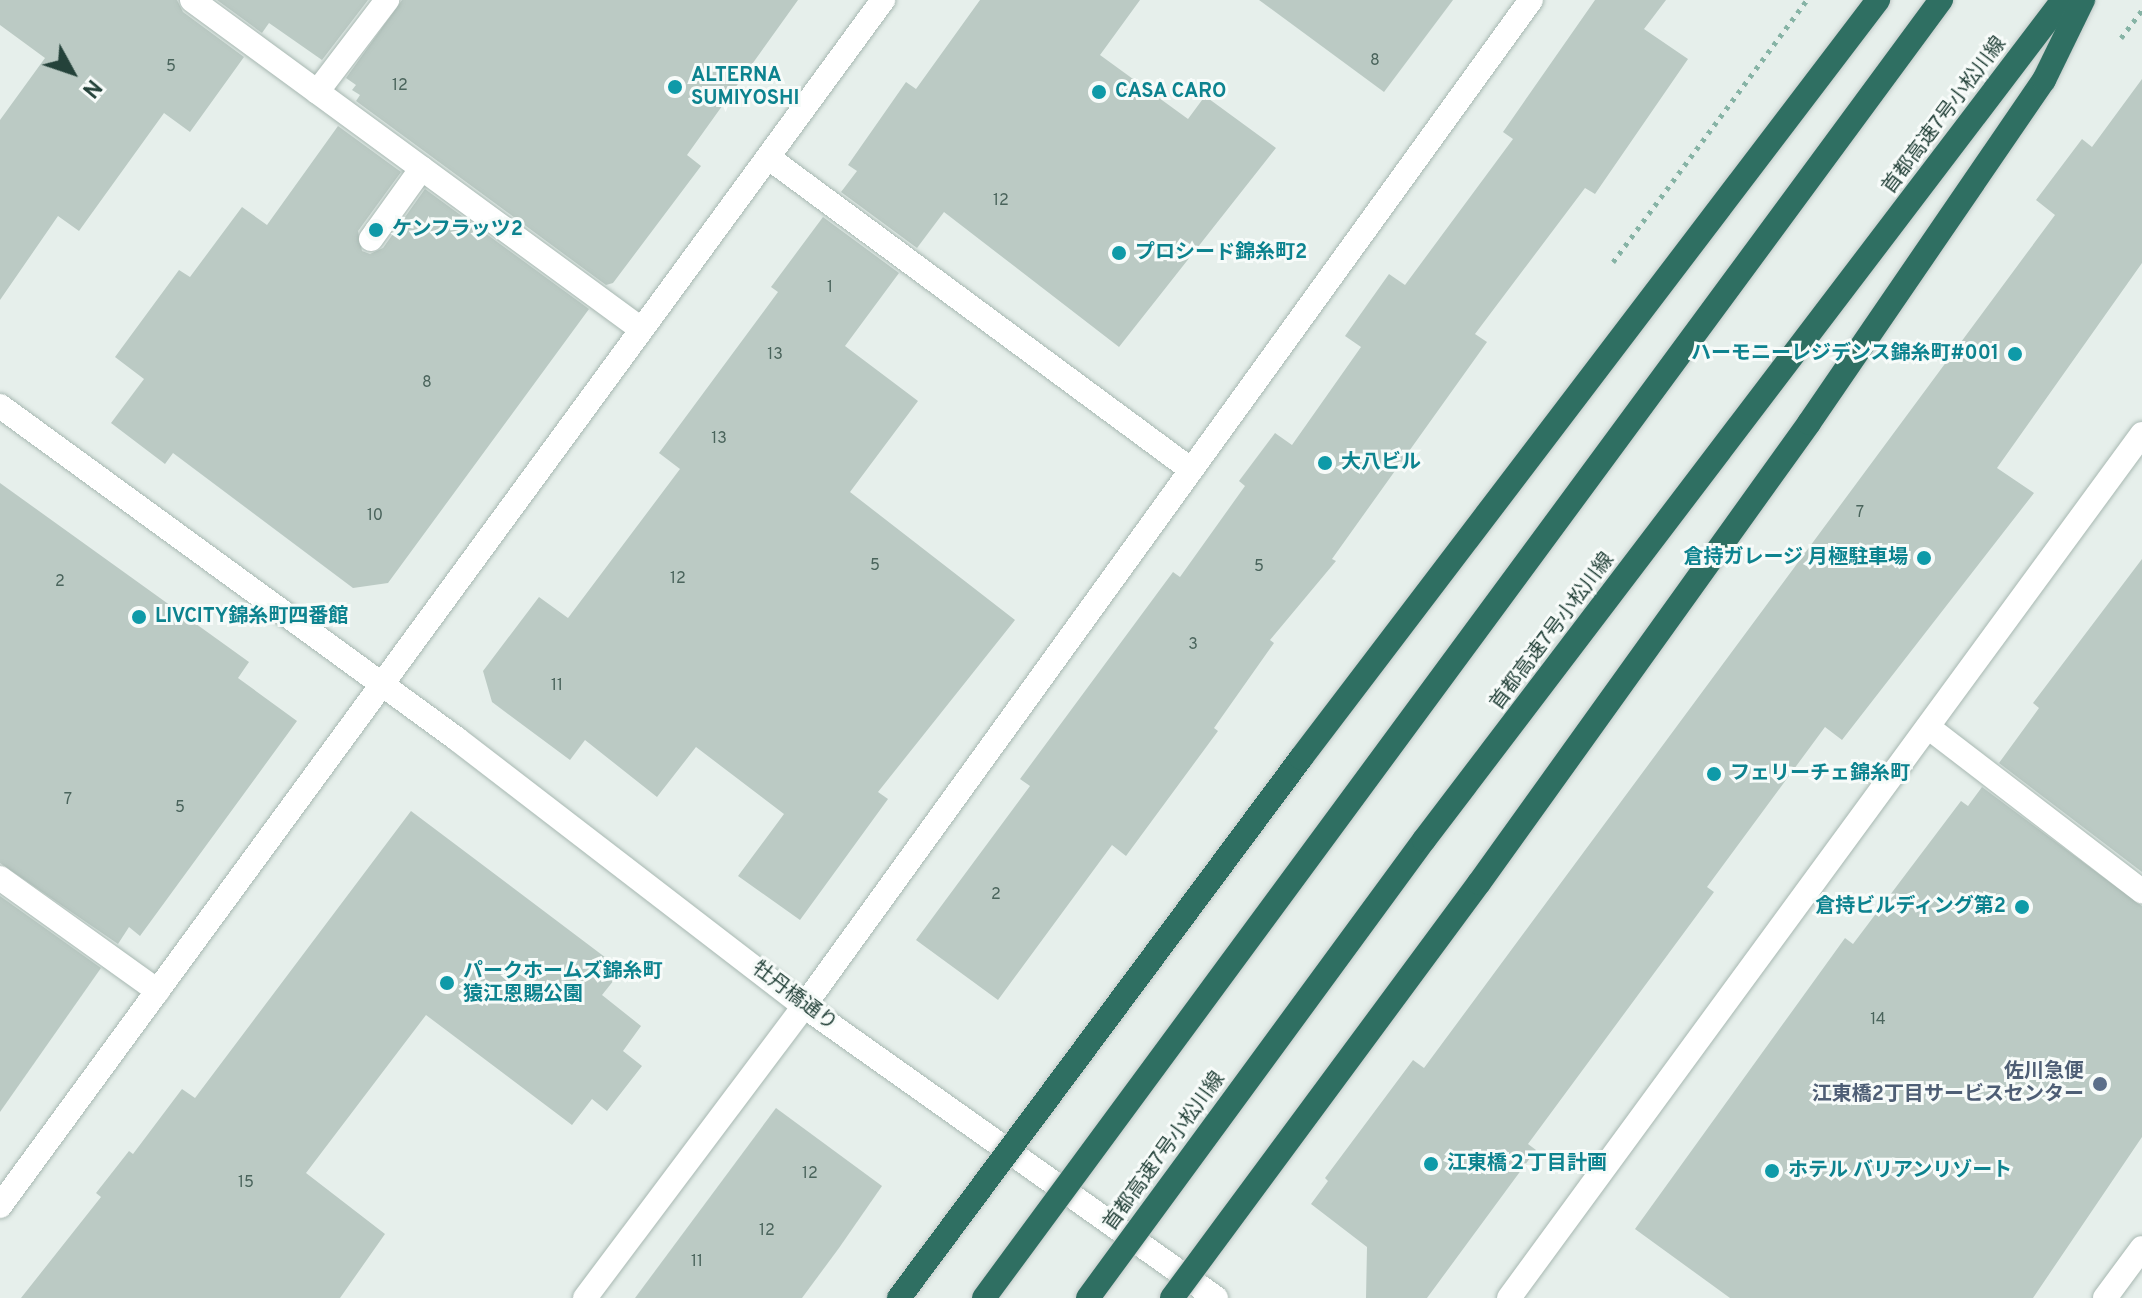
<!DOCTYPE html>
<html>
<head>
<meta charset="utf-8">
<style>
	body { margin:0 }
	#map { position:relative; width:2142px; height:1298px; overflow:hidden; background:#e6efeb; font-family:Overpass,"Noto Sans JP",sans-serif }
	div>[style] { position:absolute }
	.building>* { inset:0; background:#bbcac4 }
	.path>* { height:5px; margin-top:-2.5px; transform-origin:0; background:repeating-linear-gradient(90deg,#86b3a5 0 4px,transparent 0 10px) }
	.roads { filter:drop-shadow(0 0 2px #a8b8b2) drop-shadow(0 0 2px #a8b8b2) }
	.lane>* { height:24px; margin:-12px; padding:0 12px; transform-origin:12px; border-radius:12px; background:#fff }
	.street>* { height:24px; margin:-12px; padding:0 12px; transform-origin:12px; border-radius:12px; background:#fff }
	.secondary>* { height:24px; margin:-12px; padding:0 12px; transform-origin:12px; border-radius:12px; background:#fff }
	.bridges { filter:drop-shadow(0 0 2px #c2cac8) drop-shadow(0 0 2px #c2cac8) }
	.highway-bridge>* { height:24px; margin:-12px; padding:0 12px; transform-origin:12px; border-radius:12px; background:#2f6f62 }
	.dots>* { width:22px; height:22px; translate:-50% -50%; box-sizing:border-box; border:4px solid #f7fbf9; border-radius:50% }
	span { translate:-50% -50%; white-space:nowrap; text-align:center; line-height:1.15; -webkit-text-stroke:6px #f7fbf9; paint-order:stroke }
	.number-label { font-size:16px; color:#4a645c }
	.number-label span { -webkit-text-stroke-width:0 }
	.culture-label { font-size:20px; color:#0d838f; font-weight:700 }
	.left { translate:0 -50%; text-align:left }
	.right { translate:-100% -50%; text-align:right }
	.street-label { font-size:20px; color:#24423a }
	.service-label { font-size:20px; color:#4e5e75; font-weight:700 }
	.north { position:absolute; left:32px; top:32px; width:80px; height:80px; -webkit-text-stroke:6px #f7fbf9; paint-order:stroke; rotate:130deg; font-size:22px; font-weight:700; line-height:32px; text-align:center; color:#24423a }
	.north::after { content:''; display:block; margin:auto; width:28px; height:36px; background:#24423a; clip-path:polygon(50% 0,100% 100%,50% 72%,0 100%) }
</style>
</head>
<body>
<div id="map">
	<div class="building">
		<div style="clip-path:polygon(0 0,177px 0,183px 12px,244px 57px,190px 132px,164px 113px,79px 231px,58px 216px,0 300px,0 120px,45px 58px,0 25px)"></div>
		<div style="clip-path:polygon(217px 0,368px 0,322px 60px,269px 23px,262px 33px)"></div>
		<div style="clip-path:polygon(402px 0,798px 0,687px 155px,701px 166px,613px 283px,606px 285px,356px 101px,360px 95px,352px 90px,356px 85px,346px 78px)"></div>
		<div style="clip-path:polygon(980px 0,1140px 0,1100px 55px,1188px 119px,1205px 96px,1276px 148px,1119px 347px,944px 212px,917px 248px,841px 192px,857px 171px,848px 165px,906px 82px,916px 89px)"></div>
		<div style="clip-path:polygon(1259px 0,1453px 0,1384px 92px)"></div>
		<div style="clip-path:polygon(1595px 0,1666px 0,1644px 29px,1688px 59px,1595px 194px,1585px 188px,1475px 334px,1487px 342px,1332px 559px,1336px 561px,1270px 640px,1274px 643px,1214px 728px,1218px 731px,1126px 856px,1112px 845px,998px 1000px,916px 940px,1030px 786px,1020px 779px,1173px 572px,1180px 577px,1245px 486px,1239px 481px,1275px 433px,1292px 445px,1361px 347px,1345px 336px,1389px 274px,1405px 285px,1513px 139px,1503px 132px)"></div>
		<div style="clip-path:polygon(2142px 79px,2142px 263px,1997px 468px,2034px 493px,1842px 740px,1825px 727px,1707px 887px,1714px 892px,1528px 1144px,1536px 1150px,1427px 1298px,1366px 1298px,1367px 1247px,1311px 1204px,1328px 1181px,1325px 1178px,1413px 1060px,1424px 1068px,2055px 215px,2036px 200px,2082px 139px,2092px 147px)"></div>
		<div style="clip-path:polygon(338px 126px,401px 172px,358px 231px,362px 251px,370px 254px,383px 248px,425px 189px,589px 309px,388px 583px,353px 588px,173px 453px,165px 464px,111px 423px,144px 379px,115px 357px,179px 270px,190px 277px,242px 207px,267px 225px)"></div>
		<div style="clip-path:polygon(823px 217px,899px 273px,845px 346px,918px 401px,850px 492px,1015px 620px,878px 792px,888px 799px,800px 920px,738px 876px,784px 814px,696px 747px,657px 797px,585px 740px,570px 760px,492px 702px,483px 671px,539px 597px,568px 618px,680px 469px,659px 453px,778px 292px,771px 287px)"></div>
		<div style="clip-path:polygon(0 483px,249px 662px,238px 678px,297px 721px,140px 936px,129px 927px,118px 944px,0 863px)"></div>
		<div style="clip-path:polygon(2142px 559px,2142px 872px,1999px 763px,2039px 708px,2033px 703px)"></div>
		<div style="clip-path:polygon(1982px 787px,2142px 906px,2142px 1137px,2033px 1298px,1730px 1298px,1635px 1229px,1845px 938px,1853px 944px,1961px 801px,1968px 806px)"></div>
		<div style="clip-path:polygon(411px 811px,622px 970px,602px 995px,641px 1026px,623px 1051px,642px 1066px,607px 1111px,592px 1099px,572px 1125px,426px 1015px,306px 1173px,385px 1234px,340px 1298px,21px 1298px,101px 1197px,96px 1193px,129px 1151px,133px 1154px,182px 1089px,195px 1098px)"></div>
		<div style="clip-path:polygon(0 896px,101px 968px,0 1112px)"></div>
		<div style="clip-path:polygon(776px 1108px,882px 1186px,839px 1248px,802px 1298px,635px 1298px)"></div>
	</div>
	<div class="path">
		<div style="left:2121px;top:38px;width:35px;rotate:-53deg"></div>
		<div style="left:1613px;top:262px;width:326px;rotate:-53.5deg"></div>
	</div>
	<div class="roads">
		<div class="lane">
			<div style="left:192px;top:0;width:557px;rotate:36.23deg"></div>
			<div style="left:317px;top:92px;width:116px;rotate:-52.7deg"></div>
			<div style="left:371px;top:239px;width:87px;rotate:-54.3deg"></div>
			<div style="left:0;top:878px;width:194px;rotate:35.6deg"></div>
		</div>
		<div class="street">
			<div style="left:769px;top:158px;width:523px;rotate:36.45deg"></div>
			<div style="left:1928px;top:727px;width:270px;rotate:37.5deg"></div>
			<div style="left:585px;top:1298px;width:365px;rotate:-53.1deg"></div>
			<div style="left:804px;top:1006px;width:1241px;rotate:-54.15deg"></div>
		</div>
		<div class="secondary">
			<div style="left:0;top:406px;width:565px;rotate:36.08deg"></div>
			<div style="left:457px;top:739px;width:438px;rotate:37.6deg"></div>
			<div style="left:804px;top:1006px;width:505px;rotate:35.33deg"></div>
			<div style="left:0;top:1206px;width:1495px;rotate:-53.79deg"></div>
			<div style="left:1509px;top:1298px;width:1071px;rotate:-53.77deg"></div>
			<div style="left:2105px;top:1298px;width:62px;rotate:-53.5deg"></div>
		</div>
	</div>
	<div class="bridges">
		<div class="highway-bridge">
			<div style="left:899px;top:1298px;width:673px;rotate:-53.33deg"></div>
			<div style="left:1301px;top:758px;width:953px;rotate:-52.72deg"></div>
			<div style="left:984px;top:1298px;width:1613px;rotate:-53.6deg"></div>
			<div style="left:1088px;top:1298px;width:568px;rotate:-53.74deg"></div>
			<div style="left:1424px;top:840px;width:1055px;rotate:-52.74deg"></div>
			<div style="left:1172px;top:1298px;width:516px;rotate:-53.51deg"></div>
			<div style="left:1479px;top:883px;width:566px;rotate:-54.34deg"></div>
			<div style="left:1809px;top:423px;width:416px;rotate:-55.6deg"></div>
			<div style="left:2044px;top:80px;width:89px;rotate:-64deg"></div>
		</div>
	</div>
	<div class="dots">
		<div style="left:675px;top:87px;background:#0f9aa8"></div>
		<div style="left:1099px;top:92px;background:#0f9aa8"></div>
		<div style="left:376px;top:230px;background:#0f9aa8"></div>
		<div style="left:1119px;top:253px;background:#0f9aa8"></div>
		<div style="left:2015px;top:354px;background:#0f9aa8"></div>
		<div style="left:1325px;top:463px;background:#0f9aa8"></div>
		<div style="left:1924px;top:558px;background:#0f9aa8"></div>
		<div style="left:139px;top:617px;background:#0f9aa8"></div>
		<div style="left:1714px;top:774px;background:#0f9aa8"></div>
		<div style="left:2022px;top:907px;background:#0f9aa8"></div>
		<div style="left:447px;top:983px;background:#0f9aa8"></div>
		<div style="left:2100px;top:1084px;background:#5c6f8a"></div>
		<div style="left:1431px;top:1164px;background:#0f9aa8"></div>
		<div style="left:1772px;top:1171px;background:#0f9aa8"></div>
	</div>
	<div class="number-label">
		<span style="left:1375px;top:61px">8</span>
		<span style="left:171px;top:67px">5</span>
		<span style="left:400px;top:86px">12</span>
		<span style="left:1001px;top:201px">12</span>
		<span style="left:830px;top:288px">1</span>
		<span style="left:775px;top:355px">13</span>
		<span style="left:427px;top:383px">8</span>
		<span style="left:719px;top:439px">13</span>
		<span style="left:1860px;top:513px">7</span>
		<span style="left:375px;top:516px">10</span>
		<span style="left:875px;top:566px">5</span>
		<span style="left:1259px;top:567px">5</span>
		<span style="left:678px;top:579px">12</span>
		<span style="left:60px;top:582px">2</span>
		<span style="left:1193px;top:645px">3</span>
		<span style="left:557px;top:686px">11</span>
		<span style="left:68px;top:800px">7</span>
		<span style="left:180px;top:808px">5</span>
		<span style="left:996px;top:895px">2</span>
		<span style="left:1878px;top:1020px">14</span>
		<span style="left:810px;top:1174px">12</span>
		<span style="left:246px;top:1183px">15</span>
		<span style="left:767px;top:1231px">12</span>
		<span style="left:697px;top:1262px">11</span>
	</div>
	<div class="culture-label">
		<span class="left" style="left:691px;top:88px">ALTERNA<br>SUMIYOSHI</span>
		<span class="left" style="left:1115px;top:92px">CASA CARO</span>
		<span class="left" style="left:392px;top:230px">ケンフラッツ2</span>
		<span class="left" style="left:1135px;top:253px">プロシード錦糸町2</span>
		<span class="right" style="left:1999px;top:354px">ハーモニーレジデンス錦糸町#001</span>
		<span class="left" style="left:1341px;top:463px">大八ビル</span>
		<span class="right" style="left:1908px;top:558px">倉持ガレージ 月極駐車場</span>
		<span class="left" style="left:155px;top:617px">LIVCITY錦糸町四番館</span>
		<span class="left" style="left:1730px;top:774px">フェリーチェ錦糸町</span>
		<span class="right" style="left:2006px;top:907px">倉持ビルディング第2</span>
		<span class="left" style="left:463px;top:984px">パークホームズ錦糸町<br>猿江恩賜公園</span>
		<span class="left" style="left:1447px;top:1164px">江東橋２丁目計画</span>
		<span class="left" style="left:1788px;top:1171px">ホテル バリアンリゾート</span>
	</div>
	<div class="street-label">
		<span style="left:1945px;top:116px;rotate:-53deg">首都高速7号小松川線</span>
		<span style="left:1553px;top:632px;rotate:-53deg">首都高速7号小松川線</span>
		<span style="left:794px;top:997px;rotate:37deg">牡丹橋通り</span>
		<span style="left:1165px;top:1152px;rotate:-54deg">首都高速7号小松川線</span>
	</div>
	<div class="service-label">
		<span class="right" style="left:2084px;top:1084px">佐川急便<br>江東橋2丁目サービスセンター</span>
	</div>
	<div class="north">N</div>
</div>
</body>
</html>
